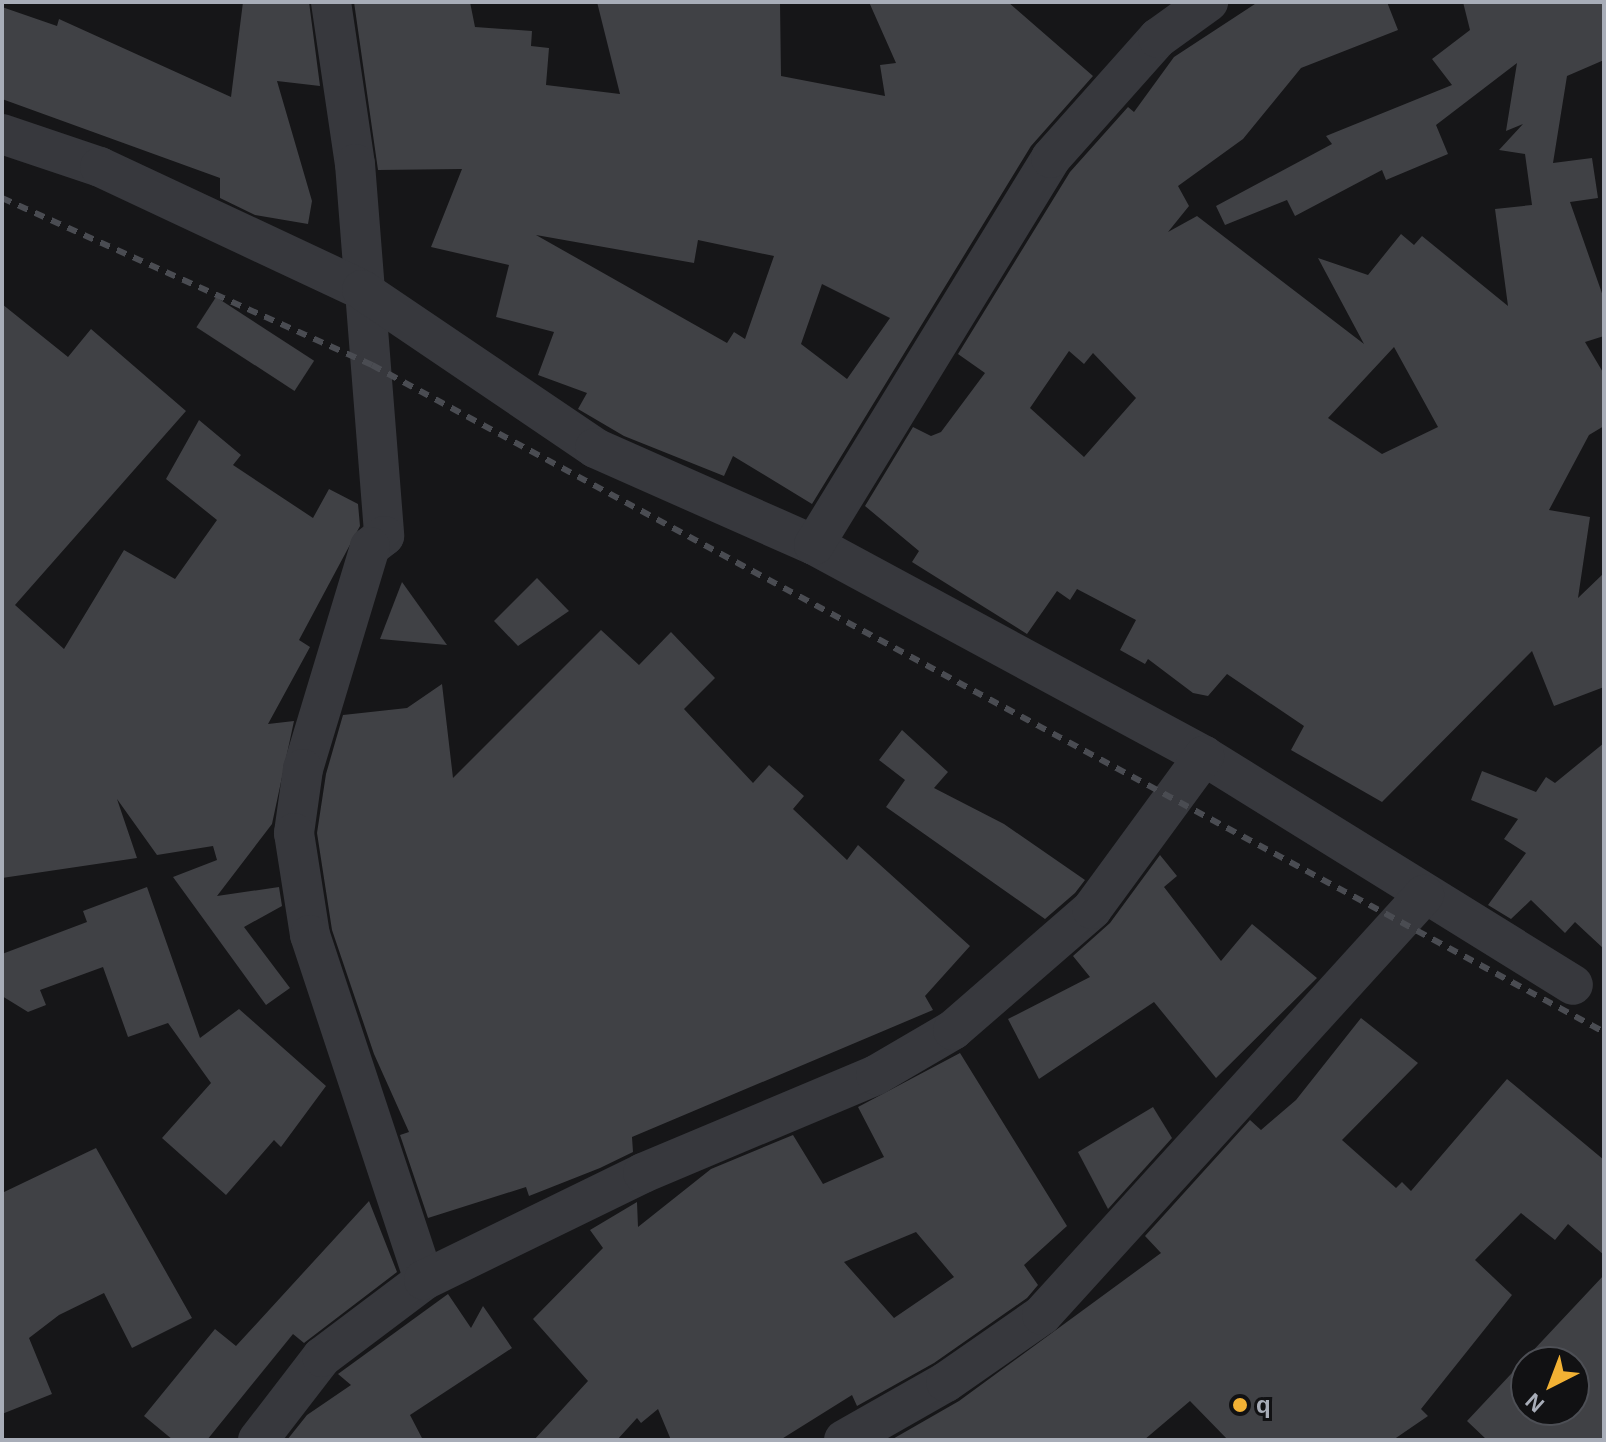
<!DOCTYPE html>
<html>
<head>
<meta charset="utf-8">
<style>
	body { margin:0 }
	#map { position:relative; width:1606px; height:1442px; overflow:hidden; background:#161618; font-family:Helvetica,sans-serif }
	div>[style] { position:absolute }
	.building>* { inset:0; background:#404145; transform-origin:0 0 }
	.minor>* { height:40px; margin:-20px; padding:0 20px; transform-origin:20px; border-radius:20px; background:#37383d }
	.rail>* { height:6px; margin-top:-3px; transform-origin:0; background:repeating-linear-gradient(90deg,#4a4c52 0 10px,transparent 0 18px) }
	.dots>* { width:22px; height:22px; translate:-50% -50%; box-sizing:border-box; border:4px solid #111113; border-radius:50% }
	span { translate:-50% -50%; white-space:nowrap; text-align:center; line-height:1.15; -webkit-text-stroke:6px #111113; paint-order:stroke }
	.poi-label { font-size:24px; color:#a8adb8; font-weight:700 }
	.left { translate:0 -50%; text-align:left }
	.frame { position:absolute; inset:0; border:4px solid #a8adb8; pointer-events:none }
	.north { position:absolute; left:1510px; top:1346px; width:80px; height:80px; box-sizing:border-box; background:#111113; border:2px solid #4d4f55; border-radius:50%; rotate:222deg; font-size:22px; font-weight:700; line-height:32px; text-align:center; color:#a8adb8 }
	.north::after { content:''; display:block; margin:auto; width:28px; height:36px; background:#f2b134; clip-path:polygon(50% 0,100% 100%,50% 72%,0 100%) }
</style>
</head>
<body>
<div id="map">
	<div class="building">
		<div style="clip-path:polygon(243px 2px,309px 2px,320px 86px,277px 81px,312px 201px,308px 224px,255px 215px,220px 198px,220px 178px,2px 99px,2px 7px,57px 26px,59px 19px,231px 97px)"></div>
		<div style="clip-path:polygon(evenodd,354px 2px,470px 2px,475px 27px,532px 31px,531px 46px,549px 48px,546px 85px,620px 94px,597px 2px,780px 2px,781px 76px,885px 96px,880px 65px,896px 63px,869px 2px,1008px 2px,1093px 76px,1031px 146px,812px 504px,733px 456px,724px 476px,624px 436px,578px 409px,587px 393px,538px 375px,554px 332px,496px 317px,509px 265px,431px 247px,462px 169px,378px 170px,354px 2px,536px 235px,694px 263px,698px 240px,774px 256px,745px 339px,734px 332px,727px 343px,536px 235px,354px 2px,822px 284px,890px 318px,847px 379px,801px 344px,822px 284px)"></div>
		<div style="clip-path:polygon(evenodd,1258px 2px,1387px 2px,1398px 30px,1301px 68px,1243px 139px,1178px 186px,1189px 206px,1168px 232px,1197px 216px,1364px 344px,1318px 258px,1368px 275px,1401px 234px,1414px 245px,1422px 236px,1508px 306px,1495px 209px,1532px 205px,1525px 154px,1499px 150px,1523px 124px,1506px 131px,1517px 63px,1436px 125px,1448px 154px,1386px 180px,1382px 170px,1295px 216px,1287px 200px,1225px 225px,1216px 206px,1332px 144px,1326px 136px,1452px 85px,1432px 59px,1470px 30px,1463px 2px,1604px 2px,1604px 60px,1567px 76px,1553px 163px,1592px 158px,1598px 198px,1570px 202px,1604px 299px,1604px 336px,1585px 342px,1604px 374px,1604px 426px,1589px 435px,1549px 510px,1590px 517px,1578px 598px,1604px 573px,1604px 687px,1554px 706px,1532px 651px,1382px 802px,1291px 750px,1304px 726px,1227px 674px,1208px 696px,1193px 693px,1148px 659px,1145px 664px,1120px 650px,1136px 620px,1077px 589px,1070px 600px,1057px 591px,1027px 634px,912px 562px,919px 551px,865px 506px,913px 427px,931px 436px,941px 432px,985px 373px,958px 354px,1070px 172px,1128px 107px,1134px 112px,1174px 57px,1258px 2px,1394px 347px,1438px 427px,1382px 454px,1328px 418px,1394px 347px,1258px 2px,1069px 351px,1084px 364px,1093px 353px,1136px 398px,1084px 457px,1030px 408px,1069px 351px)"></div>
		<div style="left:216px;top:297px;width:117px;height:36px;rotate:33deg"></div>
		<div style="clip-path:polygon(2px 304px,68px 357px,91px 329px,186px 411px,15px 605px,64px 649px,124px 550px,175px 579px,217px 520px,166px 479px,199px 420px,241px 455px,233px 465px,313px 518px,329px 489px,358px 504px,360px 526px,299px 640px,310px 647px,268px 724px,294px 721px,272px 824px,217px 896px,279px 887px,282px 906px,244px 927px,290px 988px,266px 1005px,173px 877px,217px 860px,213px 846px,157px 855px,117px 799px,137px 858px,2px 878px)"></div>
		<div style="clip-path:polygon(537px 578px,569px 611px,518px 646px,494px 621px)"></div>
		<div style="clip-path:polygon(402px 582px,447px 645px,380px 639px)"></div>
		<div style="clip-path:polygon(601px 630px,639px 665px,671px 632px,715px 678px,684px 709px,753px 783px,769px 765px,804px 796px,793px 809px,847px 860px,858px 845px,970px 946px,925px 996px,933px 1010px,632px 1137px,633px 1152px,600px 1168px,529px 1196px,526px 1187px,428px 1218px,400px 1135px,409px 1132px,374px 1054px,332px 930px,317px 833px,326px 774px,343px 715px,407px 708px,442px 684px,453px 778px)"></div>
		<div style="clip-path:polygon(902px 730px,948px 772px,934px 788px,1004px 824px,1085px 880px,1075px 893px,1045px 919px,886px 807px,905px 780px,879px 760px)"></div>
		<div style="clip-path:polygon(1604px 743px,1604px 949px,1575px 922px,1565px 933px,1531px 900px,1511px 919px,1488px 905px,1526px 853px,1504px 839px,1518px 819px,1471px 800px,1482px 771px,1536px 792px,1546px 777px,1555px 783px)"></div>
		<div style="clip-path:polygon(1160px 855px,1177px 876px,1164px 887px,1221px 961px,1252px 924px,1317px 978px,1216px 1078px,1154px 1002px,1039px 1079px,1008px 1019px,1090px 977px,1073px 956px,1110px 923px)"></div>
		<div style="clip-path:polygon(147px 887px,200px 1038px,239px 1009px,326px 1086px,281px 1147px,274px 1140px,226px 1195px,162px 1138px,211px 1083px,168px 1023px,128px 1037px,103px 967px,40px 990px,46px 1005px,28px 1012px,2px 996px,2px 954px,87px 922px,83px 911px)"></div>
		<div style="clip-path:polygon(1361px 1018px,1418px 1063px,1342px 1140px,1396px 1188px,1402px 1182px,1411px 1191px,1507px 1079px,1604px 1160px,1604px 1255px,1568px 1224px,1555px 1240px,1521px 1213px,1475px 1260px,1512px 1295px,1421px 1409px,1428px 1416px,1393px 1440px,1228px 1440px,1190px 1401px,1144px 1440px,891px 1440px,959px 1401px,1161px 1253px,1145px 1236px,1250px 1120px,1261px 1130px,1296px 1100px)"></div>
		<div style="clip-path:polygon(evenodd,960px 1053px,1067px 1226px,1024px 1265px,1038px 1285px,1027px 1298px,934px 1363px,857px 1406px,852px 1395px,780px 1440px,671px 1440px,658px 1409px,641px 1423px,637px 1418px,617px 1440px,534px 1440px,588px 1381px,533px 1319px,603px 1248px,590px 1230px,637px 1202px,638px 1227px,711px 1169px,793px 1135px,823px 1184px,884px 1157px,858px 1107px,960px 1053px,916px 1232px,954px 1277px,894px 1318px,844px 1262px,916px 1232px)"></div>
		<div style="clip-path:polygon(1153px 1107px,1172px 1138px,1108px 1209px,1078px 1152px)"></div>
		<div style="clip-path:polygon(96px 1148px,192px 1318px,132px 1348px,104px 1293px,59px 1315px,29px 1338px,52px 1394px,2px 1414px,2px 1193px)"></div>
		<div style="clip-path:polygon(369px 1201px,397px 1272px,304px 1343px,293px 1334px,207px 1440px,173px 1440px,144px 1416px,215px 1329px,236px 1346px)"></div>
		<div style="clip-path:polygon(evenodd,1604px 1275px,1604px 1440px,1487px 1440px,1467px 1421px,1604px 1275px,1526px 1362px,1574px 1362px,1574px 1410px,1526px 1410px,1526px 1362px)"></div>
		<div style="clip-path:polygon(448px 1294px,471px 1328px,483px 1306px,512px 1348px,410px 1415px,423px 1440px,287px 1440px,307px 1415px,351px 1385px,338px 1374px)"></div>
	</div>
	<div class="minor">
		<div style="left:331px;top:2px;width:164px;rotate:81.6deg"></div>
		<div style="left:355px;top:164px;width:373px;rotate:85.5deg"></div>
		<div style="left:384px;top:536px;width:18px;rotate:142deg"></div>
		<div style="left:370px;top:547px;width:232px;rotate:106.8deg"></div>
		<div style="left:303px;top:769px;width:65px;rotate:98deg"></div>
		<div style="left:294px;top:833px;width:103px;rotate:81.1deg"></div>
		<div style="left:310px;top:935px;width:363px;rotate:71.7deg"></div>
		<div style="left:2px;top:134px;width:103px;rotate:18.6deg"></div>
		<div style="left:100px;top:167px;width:289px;rotate:25.1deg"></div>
		<div style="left:362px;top:290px;width:282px;rotate:34.1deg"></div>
		<div style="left:595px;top:448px;width:240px;rotate:23.9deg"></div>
		<div style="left:814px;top:545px;width:443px;rotate:28.4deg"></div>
		<div style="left:1204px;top:756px;width:434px;rotate:31.8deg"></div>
		<div style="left:814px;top:545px;width:454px;rotate:-58.5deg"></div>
		<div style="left:1051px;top:158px;width:161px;rotate:-48.3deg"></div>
		<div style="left:1158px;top:38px;width:62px;rotate:-35.8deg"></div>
		<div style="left:258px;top:1440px;width:105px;rotate:-52.4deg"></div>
		<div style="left:322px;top:1357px;width:128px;rotate:-37deg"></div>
		<div style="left:424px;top:1280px;width:244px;rotate:-26deg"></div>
		<div style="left:643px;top:1173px;width:253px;rotate:-22.8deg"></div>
		<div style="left:876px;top:1075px;width:89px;rotate:-30.3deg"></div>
		<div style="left:953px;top:1030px;width:184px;rotate:-41deg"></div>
		<div style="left:1092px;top:909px;width:190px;rotate:-53.8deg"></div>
		<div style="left:844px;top:1440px;width:117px;rotate:-29.6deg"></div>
		<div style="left:946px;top:1382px;width:117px;rotate:-34.9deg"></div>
		<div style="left:1042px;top:1315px;width:568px;rotate:-47.71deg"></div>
	</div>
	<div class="rail">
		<div style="left:2px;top:198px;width:406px;rotate:24.3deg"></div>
		<div style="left:372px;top:365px;width:1401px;rotate:28.43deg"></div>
	</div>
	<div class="dots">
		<div style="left:1240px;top:1405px;background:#f2b134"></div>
	</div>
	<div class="poi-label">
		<span class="left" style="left:1256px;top:1405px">q</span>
	</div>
	<div class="frame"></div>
	<div class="north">N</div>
</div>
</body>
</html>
